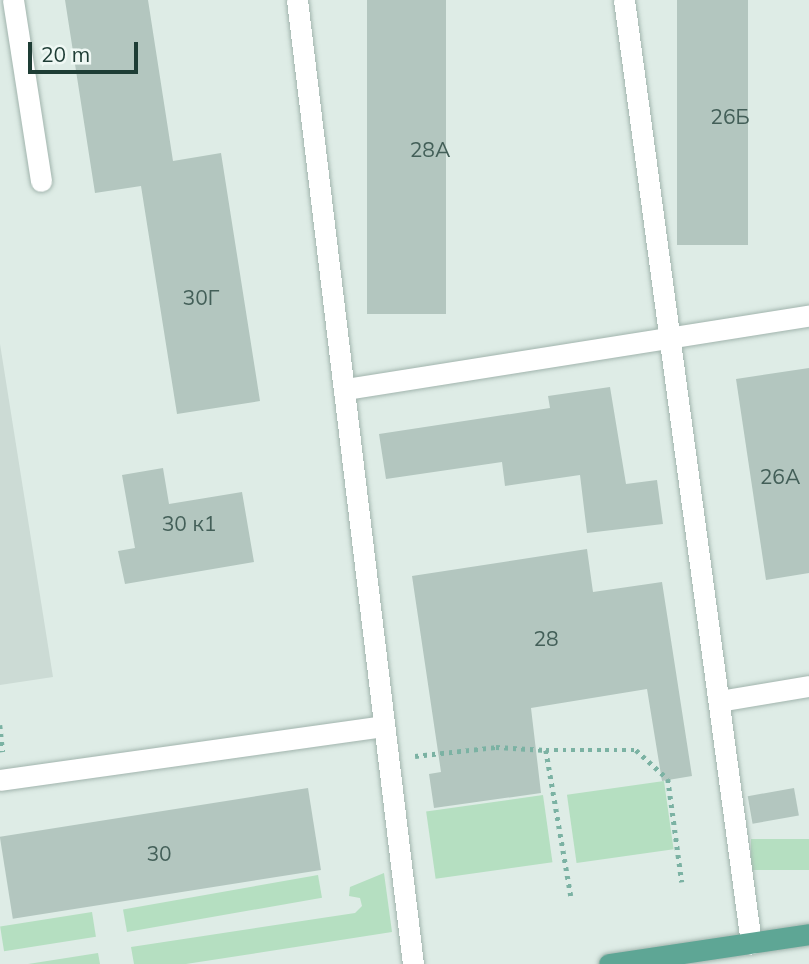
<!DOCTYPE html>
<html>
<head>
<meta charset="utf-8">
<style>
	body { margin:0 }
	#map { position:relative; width:809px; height:964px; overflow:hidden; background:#deece6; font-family:Mulish,sans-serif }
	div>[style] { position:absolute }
	.built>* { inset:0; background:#ccdbd5 }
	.green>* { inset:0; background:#b5dfc1; transform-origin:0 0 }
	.building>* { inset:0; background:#b3c6bf; transform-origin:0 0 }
	.path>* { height:4.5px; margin-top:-2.25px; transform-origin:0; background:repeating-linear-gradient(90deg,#7bb2a3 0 3.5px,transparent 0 8.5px) }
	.roads { filter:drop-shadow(0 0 2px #a1b4ad) drop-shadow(0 0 2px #a1b4ad) }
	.minor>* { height:21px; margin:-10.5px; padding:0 10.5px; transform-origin:10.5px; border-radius:10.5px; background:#fff }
	.major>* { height:21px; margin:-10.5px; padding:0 10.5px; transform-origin:10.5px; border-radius:10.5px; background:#5ea695 }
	span { translate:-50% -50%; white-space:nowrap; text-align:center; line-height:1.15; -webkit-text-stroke:7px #eff8f4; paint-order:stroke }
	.number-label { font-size:21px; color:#435f58 }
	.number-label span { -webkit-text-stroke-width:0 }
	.scale { position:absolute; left:28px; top:42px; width:110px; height:32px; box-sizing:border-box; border:4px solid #1e3d35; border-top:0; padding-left:9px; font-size:21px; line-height:24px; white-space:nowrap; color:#1e3d35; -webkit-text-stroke:5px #eff8f4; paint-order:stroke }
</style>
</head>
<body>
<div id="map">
	<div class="built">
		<div style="clip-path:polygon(0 344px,53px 677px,0 685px)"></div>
	</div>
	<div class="green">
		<div style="left:664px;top:781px;width:69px;height:98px;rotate:82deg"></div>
		<div style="left:543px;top:795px;width:68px;height:118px;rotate:82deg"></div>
		<div style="left:809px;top:839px;width:31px;height:58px;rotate:90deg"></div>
		<div style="clip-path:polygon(384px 873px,392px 932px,186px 964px,134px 964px,131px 947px,355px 913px,362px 906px,360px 898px,349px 896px,350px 887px)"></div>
		<div style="left:318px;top:875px;width:23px;height:198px;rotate:80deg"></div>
		<div style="left:92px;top:912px;width:25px;height:93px;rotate:81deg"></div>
		<div style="clip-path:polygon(98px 953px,100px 964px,28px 964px)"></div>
	</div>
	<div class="building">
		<div style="clip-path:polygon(65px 0,148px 0,173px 161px,221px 153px,260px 401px,177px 414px,141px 186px,95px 193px)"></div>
		<div style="left:367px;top:0;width:79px;height:314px"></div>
		<div style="left:677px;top:0;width:71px;height:245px"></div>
		<div style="clip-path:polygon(809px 368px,809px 573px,766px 580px,736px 379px)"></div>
		<div style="clip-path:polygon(610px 387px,626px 484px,657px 480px,663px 524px,587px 533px,580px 475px,505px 486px,502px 462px,386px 479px,379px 434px,550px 408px,548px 396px)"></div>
		<div style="clip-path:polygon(163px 468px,169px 504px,242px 492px,254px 562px,125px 584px,118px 551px,135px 548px,122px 475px)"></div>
		<div style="clip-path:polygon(587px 549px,593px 592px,662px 582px,692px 776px,662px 781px,647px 689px,531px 708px,541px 793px,434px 808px,429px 774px,441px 772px,412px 576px)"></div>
		<div style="left:308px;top:788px;width:83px;height:312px;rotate:81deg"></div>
		<div style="left:794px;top:788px;width:28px;height:47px;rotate:80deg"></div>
	</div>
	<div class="path">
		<div style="left:0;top:725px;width:27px;rotate:84deg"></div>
		<div style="left:546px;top:750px;width:90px"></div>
		<div style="left:636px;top:750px;width:43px;rotate:42.2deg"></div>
		<div style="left:668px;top:779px;width:104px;rotate:82.3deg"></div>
		<div style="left:415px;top:756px;width:81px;rotate:-6.3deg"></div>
		<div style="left:496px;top:747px;width:50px;rotate:3.4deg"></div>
		<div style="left:546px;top:750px;width:148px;rotate:80.3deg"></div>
	</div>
	<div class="roads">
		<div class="minor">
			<div style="left:13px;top:0;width:183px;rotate:81.2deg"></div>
			<div style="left:297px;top:0;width:971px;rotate:83.14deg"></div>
			<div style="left:624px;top:0;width:952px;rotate:82.33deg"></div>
			<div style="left:346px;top:389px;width:469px;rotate:-9deg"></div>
			<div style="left:719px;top:701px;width:91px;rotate:-9.5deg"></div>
			<div style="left:0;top:780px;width:387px;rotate:-8deg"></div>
		</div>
		<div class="major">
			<div style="left:609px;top:964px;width:202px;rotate:-8.5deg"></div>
		</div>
	</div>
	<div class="number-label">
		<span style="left:730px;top:116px">26Б</span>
		<span style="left:430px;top:149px">28А</span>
		<span style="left:201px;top:297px">30Г</span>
		<span style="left:780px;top:476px">26А</span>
		<span style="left:189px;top:523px">30 к1</span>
		<span style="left:546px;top:638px">28</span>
		<span style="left:159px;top:853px">30</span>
	</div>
	<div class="scale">20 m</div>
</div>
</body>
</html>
